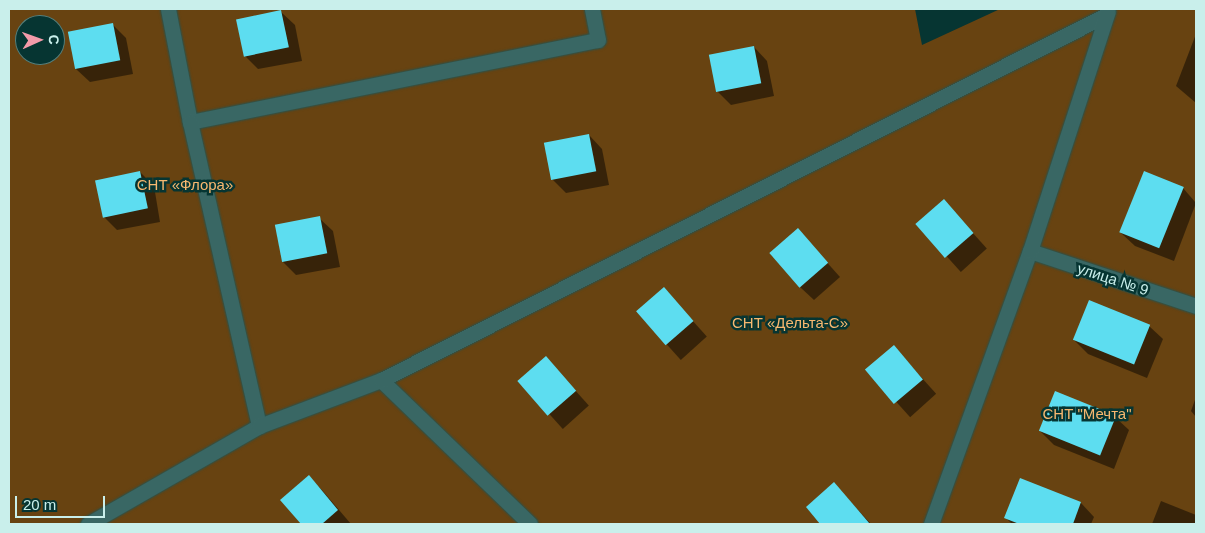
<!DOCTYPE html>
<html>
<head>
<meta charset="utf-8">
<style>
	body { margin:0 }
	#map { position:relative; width:1205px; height:533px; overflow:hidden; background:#063532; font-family:Helvetica,sans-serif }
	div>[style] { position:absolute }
	.green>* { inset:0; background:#684311 }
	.shadow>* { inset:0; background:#0007; transform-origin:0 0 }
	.building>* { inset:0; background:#5dddf0; transform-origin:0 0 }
	.roads { filter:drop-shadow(0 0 1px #255350) drop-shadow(0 0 1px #255350) }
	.minor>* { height:15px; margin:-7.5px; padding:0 7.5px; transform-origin:7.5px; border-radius:7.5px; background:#396764 }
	span { translate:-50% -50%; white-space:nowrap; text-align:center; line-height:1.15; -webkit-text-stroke:5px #063532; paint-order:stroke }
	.park-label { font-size:15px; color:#f7b870 }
	.street-label { font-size:15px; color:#c9efeb }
	.frame { position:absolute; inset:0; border:10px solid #c9efeb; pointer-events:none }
	.north { position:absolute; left:15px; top:15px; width:50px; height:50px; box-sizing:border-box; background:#063532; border:1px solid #547f7c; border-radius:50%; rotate:88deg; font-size:14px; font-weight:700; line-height:20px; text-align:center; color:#c9efeb }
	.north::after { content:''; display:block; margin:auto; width:18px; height:22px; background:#f39aa9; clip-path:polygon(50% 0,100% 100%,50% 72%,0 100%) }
	.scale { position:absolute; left:15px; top:496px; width:90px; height:22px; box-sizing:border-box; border:2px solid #c9efeb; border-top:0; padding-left:6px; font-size:15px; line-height:18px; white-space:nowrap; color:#c9efeb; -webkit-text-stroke:4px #063532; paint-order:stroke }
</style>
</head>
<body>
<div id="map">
	<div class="green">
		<div style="clip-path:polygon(evenodd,9px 9px,915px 9px,922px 45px,1000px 9px,1196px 9px,1196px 524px,9px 524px,9px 9px,25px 25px,55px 25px,55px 55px,25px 55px,25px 25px)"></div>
	</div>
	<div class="shadow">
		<div style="clip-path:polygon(281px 12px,295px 25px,302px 61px,258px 69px,244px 55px)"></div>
		<div style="clip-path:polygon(113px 25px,126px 38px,133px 74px,90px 82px,76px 69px)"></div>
		<div style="clip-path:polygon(1196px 34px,1196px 103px,1176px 86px)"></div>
		<div style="clip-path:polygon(754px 47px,767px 61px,774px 96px,731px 105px,717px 91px)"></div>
		<div style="clip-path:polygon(589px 135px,602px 149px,609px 185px,566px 193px,552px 179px)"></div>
		<div style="clip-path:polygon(140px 172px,154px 186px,160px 222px,117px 230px,103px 216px)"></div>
		<div style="clip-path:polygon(1183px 188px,1196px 203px,1174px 261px,1135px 246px,1121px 233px)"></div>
		<div style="left:944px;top:201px;width:64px;height:35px;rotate:48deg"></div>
		<div style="clip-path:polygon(319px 218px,333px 231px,340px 267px,296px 275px,283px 262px)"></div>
		<div style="clip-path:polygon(798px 230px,840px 277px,814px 300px,800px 287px)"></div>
		<div style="left:664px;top:289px;width:64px;height:35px;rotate:48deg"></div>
		<div style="clip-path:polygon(1149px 326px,1163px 339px,1147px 378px,1088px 354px,1074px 340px)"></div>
		<div style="left:894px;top:347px;width:63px;height:35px;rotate:48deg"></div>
		<div style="left:546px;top:358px;width:64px;height:35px;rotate:48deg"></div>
		<div style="clip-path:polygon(1196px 397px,1196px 417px,1191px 411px)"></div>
		<div style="clip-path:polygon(1115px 417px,1129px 430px,1114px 469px,1054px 445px,1040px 431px)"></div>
		<div style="clip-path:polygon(308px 477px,322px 490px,351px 524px,303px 524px,282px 500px)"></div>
		<div style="clip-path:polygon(1021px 480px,1081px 503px,1094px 517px,1091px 524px,1012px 524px,1006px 518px)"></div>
		<div style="clip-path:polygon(847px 498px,871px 524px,822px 524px,807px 508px)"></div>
		<div style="clip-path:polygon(1161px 501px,1196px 515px,1196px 524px,1152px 524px)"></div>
	</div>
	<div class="building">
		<div style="left:281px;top:10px;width:38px;height:46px;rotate:78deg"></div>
		<div style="left:113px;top:23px;width:38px;height:46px;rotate:79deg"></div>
		<div style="left:754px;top:46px;width:38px;height:46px;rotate:79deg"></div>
		<div style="left:589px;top:134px;width:38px;height:46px;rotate:79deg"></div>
		<div style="left:140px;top:171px;width:38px;height:46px;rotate:78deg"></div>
		<div style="left:1144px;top:171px;width:43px;height:66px;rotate:22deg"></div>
		<div style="left:944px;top:199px;width:45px;height:38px;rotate:49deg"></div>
		<div style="left:320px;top:216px;width:38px;height:46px;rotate:79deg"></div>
		<div style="left:798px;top:228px;width:46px;height:38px;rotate:49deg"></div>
		<div style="left:664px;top:287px;width:45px;height:37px;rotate:49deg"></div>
		<div style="left:1089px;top:300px;width:66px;height:43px;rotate:22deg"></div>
		<div style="left:894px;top:345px;width:45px;height:38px;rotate:50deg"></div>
		<div style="left:546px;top:356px;width:46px;height:38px;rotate:49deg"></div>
		<div style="left:1055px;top:391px;width:66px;height:43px;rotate:22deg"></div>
		<div style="clip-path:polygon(309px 475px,338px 510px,322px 524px,301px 524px,280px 500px)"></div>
		<div style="clip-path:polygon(1020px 478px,1081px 502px,1073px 524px,1019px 524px,1004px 518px)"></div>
		<div style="clip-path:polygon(834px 482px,870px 524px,820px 524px,806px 507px)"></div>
	</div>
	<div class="roads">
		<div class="minor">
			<div style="left:168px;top:9px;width:115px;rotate:79deg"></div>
			<div style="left:190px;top:122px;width:416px;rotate:-11.4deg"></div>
			<div style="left:598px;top:40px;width:32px;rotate:-101deg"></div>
			<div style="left:190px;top:122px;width:312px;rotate:77.2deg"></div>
			<div style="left:1030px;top:251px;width:175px;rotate:18.3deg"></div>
			<div style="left:381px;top:380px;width:207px;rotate:44deg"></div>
			<div style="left:88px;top:524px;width:197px;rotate:-29.8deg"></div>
			<div style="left:259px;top:426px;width:130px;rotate:-20.7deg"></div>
			<div style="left:381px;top:380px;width:812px;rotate:-26.72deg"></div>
			<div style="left:931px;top:524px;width:290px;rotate:-70.1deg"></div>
			<div style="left:1030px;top:251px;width:252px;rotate:-72deg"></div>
		</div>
	</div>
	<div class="park-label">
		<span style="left:185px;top:185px">СНТ «Флора»</span>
		<span style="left:790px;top:323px">СНТ «Дельта-С»</span>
		<span style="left:1087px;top:414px">СНТ "Мечта"</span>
	</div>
	<div class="street-label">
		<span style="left:1113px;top:279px;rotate:18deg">улица № 9</span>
	</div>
	<div class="frame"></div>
	<div class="north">С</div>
	<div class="scale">20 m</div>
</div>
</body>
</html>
